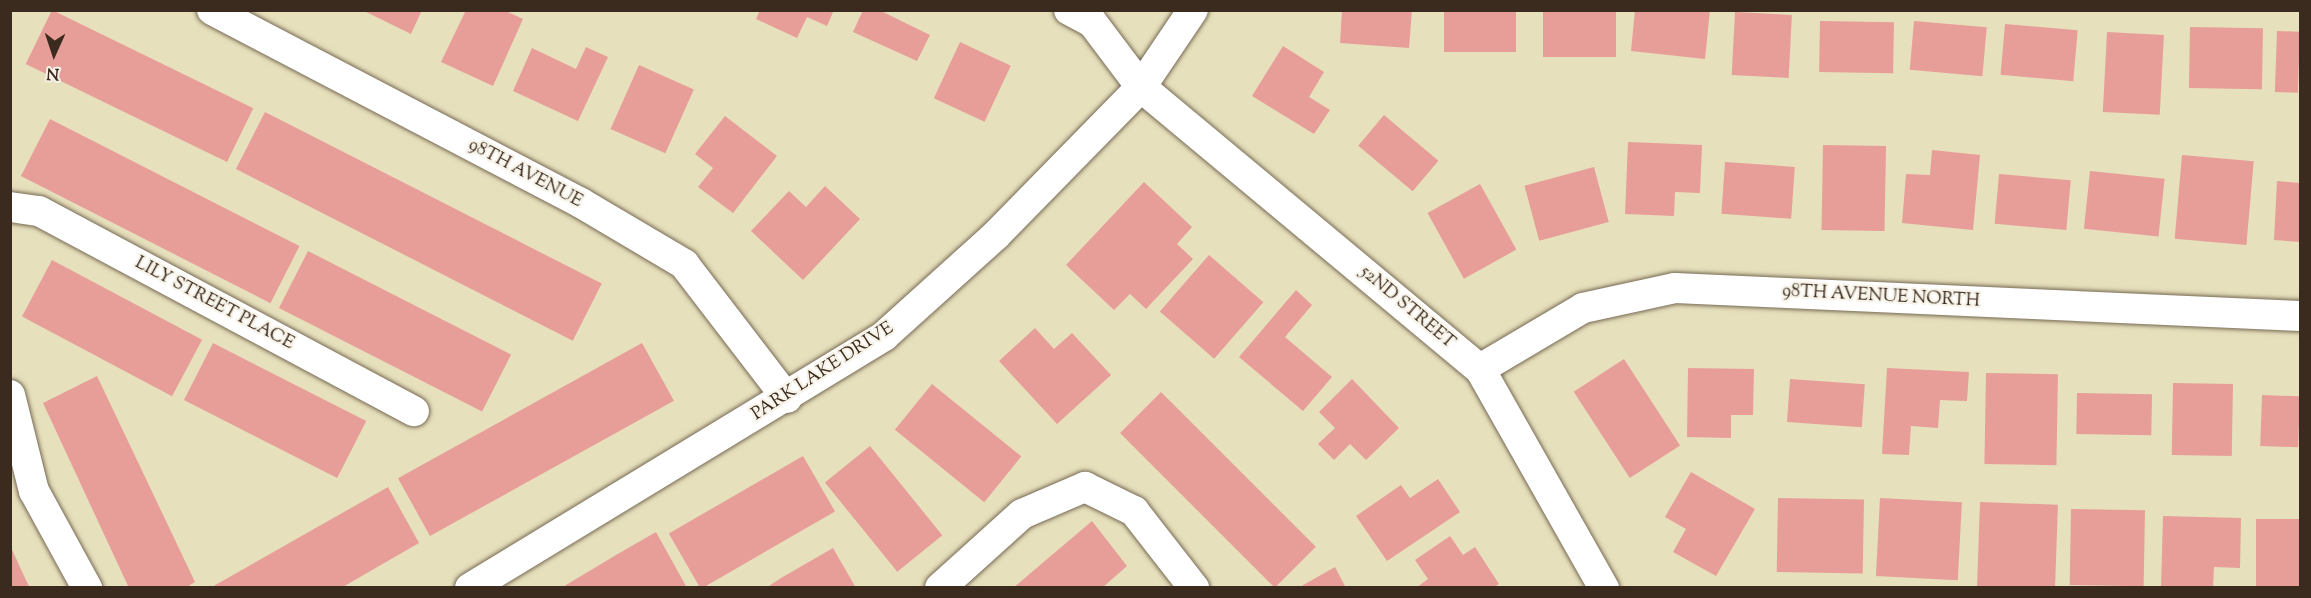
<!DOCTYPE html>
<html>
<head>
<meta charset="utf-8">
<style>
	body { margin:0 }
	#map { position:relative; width:2311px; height:598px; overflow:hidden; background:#e7e0bc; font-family:"Sorts Mill Goudy",serif }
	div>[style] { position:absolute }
	.building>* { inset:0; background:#e79e99; transform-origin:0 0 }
	.roads { filter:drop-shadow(0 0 2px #776a55) drop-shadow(0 0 2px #776a55) }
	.street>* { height:30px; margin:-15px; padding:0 15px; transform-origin:15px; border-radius:15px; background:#fff }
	span { translate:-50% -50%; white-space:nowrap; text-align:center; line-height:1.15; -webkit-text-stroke:4.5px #f7f3e8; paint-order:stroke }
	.street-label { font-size:18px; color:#3b2a1e }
	.frame { position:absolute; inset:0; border:12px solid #3b2a1e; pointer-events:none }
	.north { position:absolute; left:24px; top:24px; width:60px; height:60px; -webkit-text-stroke:4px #f7f3e8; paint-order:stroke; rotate:183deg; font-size:16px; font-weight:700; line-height:24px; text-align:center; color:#3b2a1e }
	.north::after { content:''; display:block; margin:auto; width:21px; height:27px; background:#3b2a1e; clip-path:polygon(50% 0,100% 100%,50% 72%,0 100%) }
</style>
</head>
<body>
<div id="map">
	<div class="building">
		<div style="left:52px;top:10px;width:224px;height:60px;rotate:26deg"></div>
		<div style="clip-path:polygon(362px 10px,422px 10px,411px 34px)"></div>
		<div style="clip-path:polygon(466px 10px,504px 10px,523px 19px,493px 86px,441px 62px)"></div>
		<div style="clip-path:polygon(760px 10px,834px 10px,827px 26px,807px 17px,797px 38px,756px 19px)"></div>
		<div style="clip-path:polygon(863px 10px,879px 10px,930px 35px,917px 61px,853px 32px)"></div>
		<div style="clip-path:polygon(1342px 10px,1412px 10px,1409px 48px,1340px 43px)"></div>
		<div style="left:1444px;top:10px;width:72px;height:42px"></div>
		<div style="left:1543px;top:10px;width:73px;height:47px"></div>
		<div style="clip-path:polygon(1635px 10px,1710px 10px,1705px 59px,1631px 51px)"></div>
		<div style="left:1735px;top:12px;width:57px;height:63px;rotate:3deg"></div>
		<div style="left:1820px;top:21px;width:74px;height:51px;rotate:1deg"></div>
		<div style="left:1914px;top:21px;width:73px;height:49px;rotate:5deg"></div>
		<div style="left:2005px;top:24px;width:73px;height:51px;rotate:5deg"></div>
		<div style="left:2190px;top:27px;width:73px;height:61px;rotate:1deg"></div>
		<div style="left:2277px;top:31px;width:23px;height:61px;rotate:2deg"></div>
		<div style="left:2107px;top:32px;width:57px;height:80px;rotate:3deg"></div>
		<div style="left:960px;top:42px;width:56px;height:62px;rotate:25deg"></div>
		<div style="clip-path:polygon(1283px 46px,1324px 72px,1309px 97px,1330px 110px,1314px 134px,1252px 96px)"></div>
		<div style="clip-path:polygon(586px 47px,608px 57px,578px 121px,513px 91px,532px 48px,576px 69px)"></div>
		<div style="left:639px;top:65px;width:60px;height:70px;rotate:24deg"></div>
		<div style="left:265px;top:112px;width:378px;height:64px;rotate:27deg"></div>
		<div style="left:1384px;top:115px;width:71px;height:40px;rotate:40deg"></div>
		<div style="clip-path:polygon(725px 116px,777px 156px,733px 213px,698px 187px,713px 168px,695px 154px)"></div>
		<div style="left:50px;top:119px;width:280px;height:64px;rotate:27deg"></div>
		<div style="clip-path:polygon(1628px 142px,1702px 145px,1700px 193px,1675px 192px,1674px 216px,1625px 214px)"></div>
		<div style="left:1823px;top:145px;width:63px;height:85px;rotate:1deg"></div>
		<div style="clip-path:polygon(1932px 150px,1980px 155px,1973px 230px,1902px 223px,1906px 174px,1930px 175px)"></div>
		<div style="left:2182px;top:155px;width:72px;height:84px;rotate:5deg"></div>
		<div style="left:1725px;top:162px;width:70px;height:52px;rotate:4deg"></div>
		<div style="left:1594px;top:167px;width:57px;height:72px;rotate:75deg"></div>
		<div style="left:2090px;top:171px;width:75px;height:58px;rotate:6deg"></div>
		<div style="left:1999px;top:174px;width:72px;height:50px;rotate:5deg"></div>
		<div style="clip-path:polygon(2277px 181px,2300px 183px,2300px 242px,2274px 240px)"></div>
		<div style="clip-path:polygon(1144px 182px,1192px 227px,1177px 244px,1193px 259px,1146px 309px,1130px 294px,1114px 310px,1066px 265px)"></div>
		<div style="left:1480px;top:184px;width:75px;height:60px;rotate:61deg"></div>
		<div style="clip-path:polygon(825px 186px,860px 219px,803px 280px,751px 231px,789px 191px,806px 207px)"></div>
		<div style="left:308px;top:251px;width:228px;height:64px;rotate:27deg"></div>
		<div style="left:1209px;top:255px;width:72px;height:75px;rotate:41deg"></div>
		<div style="left:52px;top:260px;width:170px;height:64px;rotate:28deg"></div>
		<div style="clip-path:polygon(1296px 290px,1312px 305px,1285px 337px,1332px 377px,1303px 411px,1239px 357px)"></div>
		<div style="clip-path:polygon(1035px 328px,1054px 349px,1072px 333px,1111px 375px,1057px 424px,999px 361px)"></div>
		<div style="left:213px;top:343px;width:172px;height:64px;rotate:27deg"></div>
		<div style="left:642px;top:343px;width:66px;height:279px;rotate:61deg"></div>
		<div style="left:1624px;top:359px;width:103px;height:60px;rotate:57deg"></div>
		<div style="clip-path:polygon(1688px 368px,1754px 369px,1753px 415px,1731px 415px,1731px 438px,1687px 437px)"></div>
		<div style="clip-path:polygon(1887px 368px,1969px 372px,1967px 401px,1940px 400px,1938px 428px,1911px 426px,1909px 455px,1882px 454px)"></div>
		<div style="left:1986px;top:373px;width:72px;height:91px;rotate:1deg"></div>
		<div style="clip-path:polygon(97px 376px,195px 582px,185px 588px,129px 588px,43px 403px)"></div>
		<div style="clip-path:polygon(1352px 379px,1399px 428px,1366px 460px,1350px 444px,1334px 460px,1318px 444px,1335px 428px,1319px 412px)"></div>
		<div style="left:1790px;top:379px;width:75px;height:43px;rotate:4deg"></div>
		<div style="left:2173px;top:383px;width:60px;height:72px;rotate:1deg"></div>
		<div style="left:932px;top:384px;width:115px;height:59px;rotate:39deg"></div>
		<div style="left:1161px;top:392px;width:219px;height:58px;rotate:45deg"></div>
		<div style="left:2077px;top:393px;width:75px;height:41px;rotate:1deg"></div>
		<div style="left:2262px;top:395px;width:38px;height:51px;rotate:2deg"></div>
		<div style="left:870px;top:446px;width:115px;height:58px;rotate:51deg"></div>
		<div style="left:803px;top:456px;width:64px;height:155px;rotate:60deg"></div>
		<div style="clip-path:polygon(1691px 472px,1755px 509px,1716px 576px,1673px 552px,1686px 529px,1665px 517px)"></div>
		<div style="clip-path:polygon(1438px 479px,1460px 512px,1387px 561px,1356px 516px,1401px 485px,1410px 498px)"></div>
		<div style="clip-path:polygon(388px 487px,419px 543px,341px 588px,210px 588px)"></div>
		<div style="left:1778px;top:498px;width:86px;height:74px;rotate:1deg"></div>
		<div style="left:1880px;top:498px;width:82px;height:78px;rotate:3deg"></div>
		<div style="left:1980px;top:502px;width:78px;height:84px;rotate:2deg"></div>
		<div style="left:2071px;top:509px;width:74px;height:76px;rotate:1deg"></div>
		<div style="clip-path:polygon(2163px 516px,2241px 518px,2240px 568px,2214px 567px,2213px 588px,2161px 588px)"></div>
		<div style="left:2256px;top:519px;width:44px;height:69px"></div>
		<div style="clip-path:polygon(1092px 521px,1127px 566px,1102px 588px,1013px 588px)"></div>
		<div style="clip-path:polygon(656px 532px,686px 586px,561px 588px,616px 555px)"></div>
		<div style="clip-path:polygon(1450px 536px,1463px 555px,1475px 547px,1499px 584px,1493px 588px,1416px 588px,1428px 579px,1415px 560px)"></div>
		<div style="clip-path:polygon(10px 545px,24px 576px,30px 588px,10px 588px)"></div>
		<div style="clip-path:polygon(833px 548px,856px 588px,766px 588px,781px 578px)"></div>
		<div style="clip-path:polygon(1335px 567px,1346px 588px,1298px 588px)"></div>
	</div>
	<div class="roads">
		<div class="street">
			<div style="left:212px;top:10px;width:416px;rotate:27.6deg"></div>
			<div style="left:581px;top:203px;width:120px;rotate:30.6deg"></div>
			<div style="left:684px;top:264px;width:169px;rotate:52.5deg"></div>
			<div style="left:1069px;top:10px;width:26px;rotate:28deg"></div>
			<div style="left:1092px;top:22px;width:81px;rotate:53deg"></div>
			<div style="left:1141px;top:87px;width:441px;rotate:39.8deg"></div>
			<div style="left:1480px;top:369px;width:252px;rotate:60.5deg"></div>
			<div style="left:10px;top:207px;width:29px;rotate:8deg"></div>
			<div style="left:39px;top:211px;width:425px;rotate:28.1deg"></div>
			<div style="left:1480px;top:369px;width:120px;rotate:-30.6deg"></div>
			<div style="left:1583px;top:308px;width:94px;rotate:-12.3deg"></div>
			<div style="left:1675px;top:288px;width:626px;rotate:2.57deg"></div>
			<div style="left:10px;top:395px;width:99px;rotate:76deg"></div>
			<div style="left:34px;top:491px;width:111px;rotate:61.3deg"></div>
			<div style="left:470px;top:588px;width:485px;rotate:-31.3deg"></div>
			<div style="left:884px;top:336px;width:151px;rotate:-42deg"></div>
			<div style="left:996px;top:235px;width:207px;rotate:-45.6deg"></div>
			<div style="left:1141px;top:87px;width:93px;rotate:-56deg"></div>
			<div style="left:940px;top:588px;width:110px;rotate:-42.1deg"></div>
			<div style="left:1022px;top:514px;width:69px;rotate:-23.2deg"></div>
			<div style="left:1085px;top:487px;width:55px;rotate:26.1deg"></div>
			<div style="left:1134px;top:511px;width:98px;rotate:52.1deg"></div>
		</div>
	</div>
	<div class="street-label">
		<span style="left:525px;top:174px;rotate:28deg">98TH AVENUE</span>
		<span style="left:1881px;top:297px;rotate:3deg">98TH AVENUE NORTH</span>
		<span style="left:214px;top:304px;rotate:28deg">LILY STREET PLACE</span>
		<span style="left:1407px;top:308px;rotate:40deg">52ND STREET</span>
		<span style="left:823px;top:372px;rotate:-33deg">PARK LAKE DRIVE</span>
	</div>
	<div class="frame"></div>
	<div class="north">N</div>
</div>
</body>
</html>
